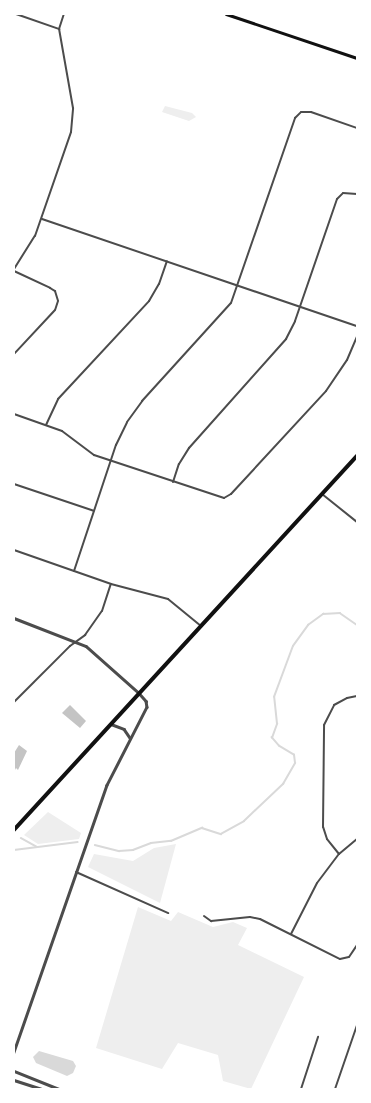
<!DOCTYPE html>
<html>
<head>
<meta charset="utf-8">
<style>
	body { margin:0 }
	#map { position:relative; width:371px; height:1103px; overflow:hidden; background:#fff; font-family:"Fira Sans",sans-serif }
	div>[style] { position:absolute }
	.green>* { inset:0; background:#eee }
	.water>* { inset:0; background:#d9d9d9 }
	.stream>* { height:1.5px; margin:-0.75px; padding:0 0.75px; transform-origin:0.75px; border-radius:0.75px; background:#d9d9d9 }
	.building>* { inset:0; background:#c4c4c4 }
	.minor>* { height:2px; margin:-1px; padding:0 1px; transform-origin:1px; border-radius:1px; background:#4c4c4c }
	.tertiary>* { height:2.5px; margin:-1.25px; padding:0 1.25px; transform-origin:1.25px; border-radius:1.25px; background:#4c4c4c }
	.secondary>* { height:3px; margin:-1.5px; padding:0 1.5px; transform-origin:1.5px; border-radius:1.5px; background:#111 }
	.primary>* { height:3.5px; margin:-1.75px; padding:0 1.75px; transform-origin:1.75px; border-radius:1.75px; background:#111 }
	span { translate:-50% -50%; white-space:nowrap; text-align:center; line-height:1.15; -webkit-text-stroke:3.5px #fff; paint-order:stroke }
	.frame { position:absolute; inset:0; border:15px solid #fff; pointer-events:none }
</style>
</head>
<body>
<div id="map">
	<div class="green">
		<div style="clip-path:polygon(165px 106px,192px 113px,196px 117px,189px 121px,162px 112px)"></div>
		<div style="clip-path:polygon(48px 812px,81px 833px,79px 839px,38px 844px,24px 835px)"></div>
		<div style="clip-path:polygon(176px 844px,160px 903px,88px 867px,94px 854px,133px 861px,154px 848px)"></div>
		<div style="clip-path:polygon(138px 907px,171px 921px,178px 912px,213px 927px,233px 922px,247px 928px,238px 945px,304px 977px,251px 1089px,223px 1081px,218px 1055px,178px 1043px,162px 1069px,96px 1048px)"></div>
	</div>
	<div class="water">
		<div style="clip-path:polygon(39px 1051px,73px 1061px,76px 1066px,73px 1073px,67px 1076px,36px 1063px,33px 1057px)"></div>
	</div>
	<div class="stream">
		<div style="left:21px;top:838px;width:18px;rotate:29deg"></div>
		<div style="left:95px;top:845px;width:25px;rotate:14deg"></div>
		<div style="left:119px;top:851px;width:14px;rotate:-4deg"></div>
		<div style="left:133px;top:850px;width:19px;rotate:-21deg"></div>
		<div style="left:151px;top:843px;width:20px;rotate:-6deg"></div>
		<div style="left:171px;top:841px;width:34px;rotate:-23deg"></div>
		<div style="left:202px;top:828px;width:20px;rotate:18deg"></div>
		<div style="left:221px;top:834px;width:26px;rotate:-29deg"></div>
		<div style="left:244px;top:821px;width:54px;rotate:-43.5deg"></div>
		<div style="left:283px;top:784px;width:24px;rotate:-60deg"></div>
		<div style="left:295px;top:763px;width:8px;rotate:-97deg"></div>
		<div style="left:294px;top:755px;width:17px;rotate:-149deg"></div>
		<div style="left:279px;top:746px;width:11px;rotate:-131deg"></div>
		<div style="left:272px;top:738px;width:15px;rotate:-70deg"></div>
		<div style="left:277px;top:724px;width:27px;rotate:-96deg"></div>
		<div style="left:274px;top:697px;width:54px;rotate:-69.6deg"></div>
		<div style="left:293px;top:646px;width:26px;rotate:-54deg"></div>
		<div style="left:308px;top:625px;width:19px;rotate:-36deg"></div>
		<div style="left:323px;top:614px;width:17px;rotate:-3deg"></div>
		<div style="left:340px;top:613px;width:21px;rotate:35deg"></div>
		<div style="left:14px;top:850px;width:64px;rotate:-7.1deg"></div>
	</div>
	<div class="building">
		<div style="clip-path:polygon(70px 705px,86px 721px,80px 728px,62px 713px)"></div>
		<div style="clip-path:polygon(19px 745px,27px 751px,18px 770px,16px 768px,14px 772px,14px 753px)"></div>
	</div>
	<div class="minor">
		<div style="left:16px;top:14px;width:46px;rotate:19.2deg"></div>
		<div style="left:42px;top:219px;width:333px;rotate:18.8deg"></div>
		<div style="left:14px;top:269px;width:39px;rotate:-58deg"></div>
		<div style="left:35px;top:236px;width:110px;rotate:-70.9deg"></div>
		<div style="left:71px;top:132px;width:24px;rotate:-85deg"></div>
		<div style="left:73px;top:108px;width:80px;rotate:-100deg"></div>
		<div style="left:59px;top:29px;width:16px;rotate:-72deg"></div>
		<div style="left:14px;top:271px;width:40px;rotate:25deg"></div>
		<div style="left:50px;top:288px;width:6px;rotate:31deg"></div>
		<div style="left:55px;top:291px;width:10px;rotate:73deg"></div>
		<div style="left:58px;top:301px;width:9px;rotate:108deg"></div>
		<div style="left:55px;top:310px;width:60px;rotate:133deg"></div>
		<div style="left:14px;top:414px;width:51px;rotate:19.5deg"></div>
		<div style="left:62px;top:431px;width:40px;rotate:37deg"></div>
		<div style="left:94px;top:455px;width:137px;rotate:18.3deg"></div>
		<div style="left:224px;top:498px;width:8px;rotate:-30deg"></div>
		<div style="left:231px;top:494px;width:140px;rotate:-47.3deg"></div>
		<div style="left:326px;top:391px;width:37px;rotate:-56deg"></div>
		<div style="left:347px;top:360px;width:26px;rotate:-67deg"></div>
		<div style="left:46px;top:425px;width:29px;rotate:-65deg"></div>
		<div style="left:58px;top:399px;width:134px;rotate:-47.1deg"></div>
		<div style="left:149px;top:301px;width:20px;rotate:-60deg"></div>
		<div style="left:159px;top:284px;width:24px;rotate:-71deg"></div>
		<div style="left:173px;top:482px;width:19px;rotate:-72deg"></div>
		<div style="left:179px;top:464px;width:19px;rotate:-58deg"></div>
		<div style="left:189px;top:448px;width:146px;rotate:-48.3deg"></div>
		<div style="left:286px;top:339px;width:20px;rotate:-63deg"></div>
		<div style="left:295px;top:321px;width:129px;rotate:-71deg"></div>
		<div style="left:337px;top:199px;width:8px;rotate:-45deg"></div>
		<div style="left:343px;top:193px;width:14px;rotate:4deg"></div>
		<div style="left:14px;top:484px;width:84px;rotate:18.6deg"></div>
		<div style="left:322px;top:494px;width:45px;rotate:38.7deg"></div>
		<div style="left:14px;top:550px;width:103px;rotate:19.3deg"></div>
		<div style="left:111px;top:584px;width:59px;rotate:14.7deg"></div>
		<div style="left:168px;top:599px;width:43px;rotate:39.3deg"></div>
		<div style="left:74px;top:571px;width:133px;rotate:-71.6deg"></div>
		<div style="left:116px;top:445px;width:25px;rotate:-64deg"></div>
		<div style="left:127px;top:422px;width:26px;rotate:-54deg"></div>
		<div style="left:142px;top:401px;width:132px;rotate:-47.8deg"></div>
		<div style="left:231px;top:303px;width:196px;rotate:-70.9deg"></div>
		<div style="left:295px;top:118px;width:8px;rotate:-45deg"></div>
		<div style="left:301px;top:112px;width:10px"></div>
		<div style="left:311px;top:112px;width:49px;rotate:19.2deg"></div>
		<div style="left:14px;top:702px;width:79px;rotate:-45deg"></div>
		<div style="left:70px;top:646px;width:19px;rotate:-36deg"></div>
		<div style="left:85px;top:635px;width:29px;rotate:-55deg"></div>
		<div style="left:102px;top:611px;width:28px;rotate:-72deg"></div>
		<div style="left:339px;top:854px;width:19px;rotate:-129deg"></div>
		<div style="left:327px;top:839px;width:13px;rotate:-108deg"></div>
		<div style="left:323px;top:827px;width:102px;rotate:-89.4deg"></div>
		<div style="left:324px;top:725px;width:22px;rotate:-63deg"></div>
		<div style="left:334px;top:705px;width:15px;rotate:-28deg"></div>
		<div style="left:347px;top:698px;width:10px;rotate:-11deg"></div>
		<div style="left:76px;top:872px;width:101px;rotate:24deg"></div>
		<div style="left:204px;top:916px;width:9px;rotate:36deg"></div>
		<div style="left:211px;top:921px;width:39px;rotate:-6deg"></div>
		<div style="left:250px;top:917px;width:10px;rotate:11deg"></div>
		<div style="left:260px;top:919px;width:89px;rotate:26.6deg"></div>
		<div style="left:340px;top:959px;width:9px;rotate:-13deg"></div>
		<div style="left:349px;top:957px;width:14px;rotate:-56deg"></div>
		<div style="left:291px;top:934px;width:57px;rotate:-63deg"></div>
		<div style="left:317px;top:883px;width:36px;rotate:-53deg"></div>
		<div style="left:339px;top:854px;width:23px;rotate:-40deg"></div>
		<div style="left:301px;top:1089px;width:55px;rotate:-71.9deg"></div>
		<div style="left:335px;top:1089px;width:68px;rotate:-71deg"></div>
	</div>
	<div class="tertiary">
		<div style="left:14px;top:618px;width:77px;rotate:21.3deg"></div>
		<div style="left:86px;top:646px;width:71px;rotate:41.6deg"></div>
		<div style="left:139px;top:693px;width:11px;rotate:49deg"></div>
		<div style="left:146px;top:701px;width:6px;rotate:81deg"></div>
		<div style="left:147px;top:707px;width:88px;rotate:117.1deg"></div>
		<div style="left:107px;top:785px;width:283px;rotate:109.2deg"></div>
		<div style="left:111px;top:724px;width:14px;rotate:21deg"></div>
		<div style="left:124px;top:729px;width:11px;rotate:56deg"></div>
		<div style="left:14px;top:1071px;width:48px;rotate:21.8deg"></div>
		<div style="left:14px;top:1080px;width:28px;rotate:18deg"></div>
	</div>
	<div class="secondary">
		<div style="left:226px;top:14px;width:138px;rotate:18.6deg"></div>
	</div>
	<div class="primary">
		<div style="left:14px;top:830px;width:507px;rotate:-47.48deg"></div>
	</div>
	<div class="frame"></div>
</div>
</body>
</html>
